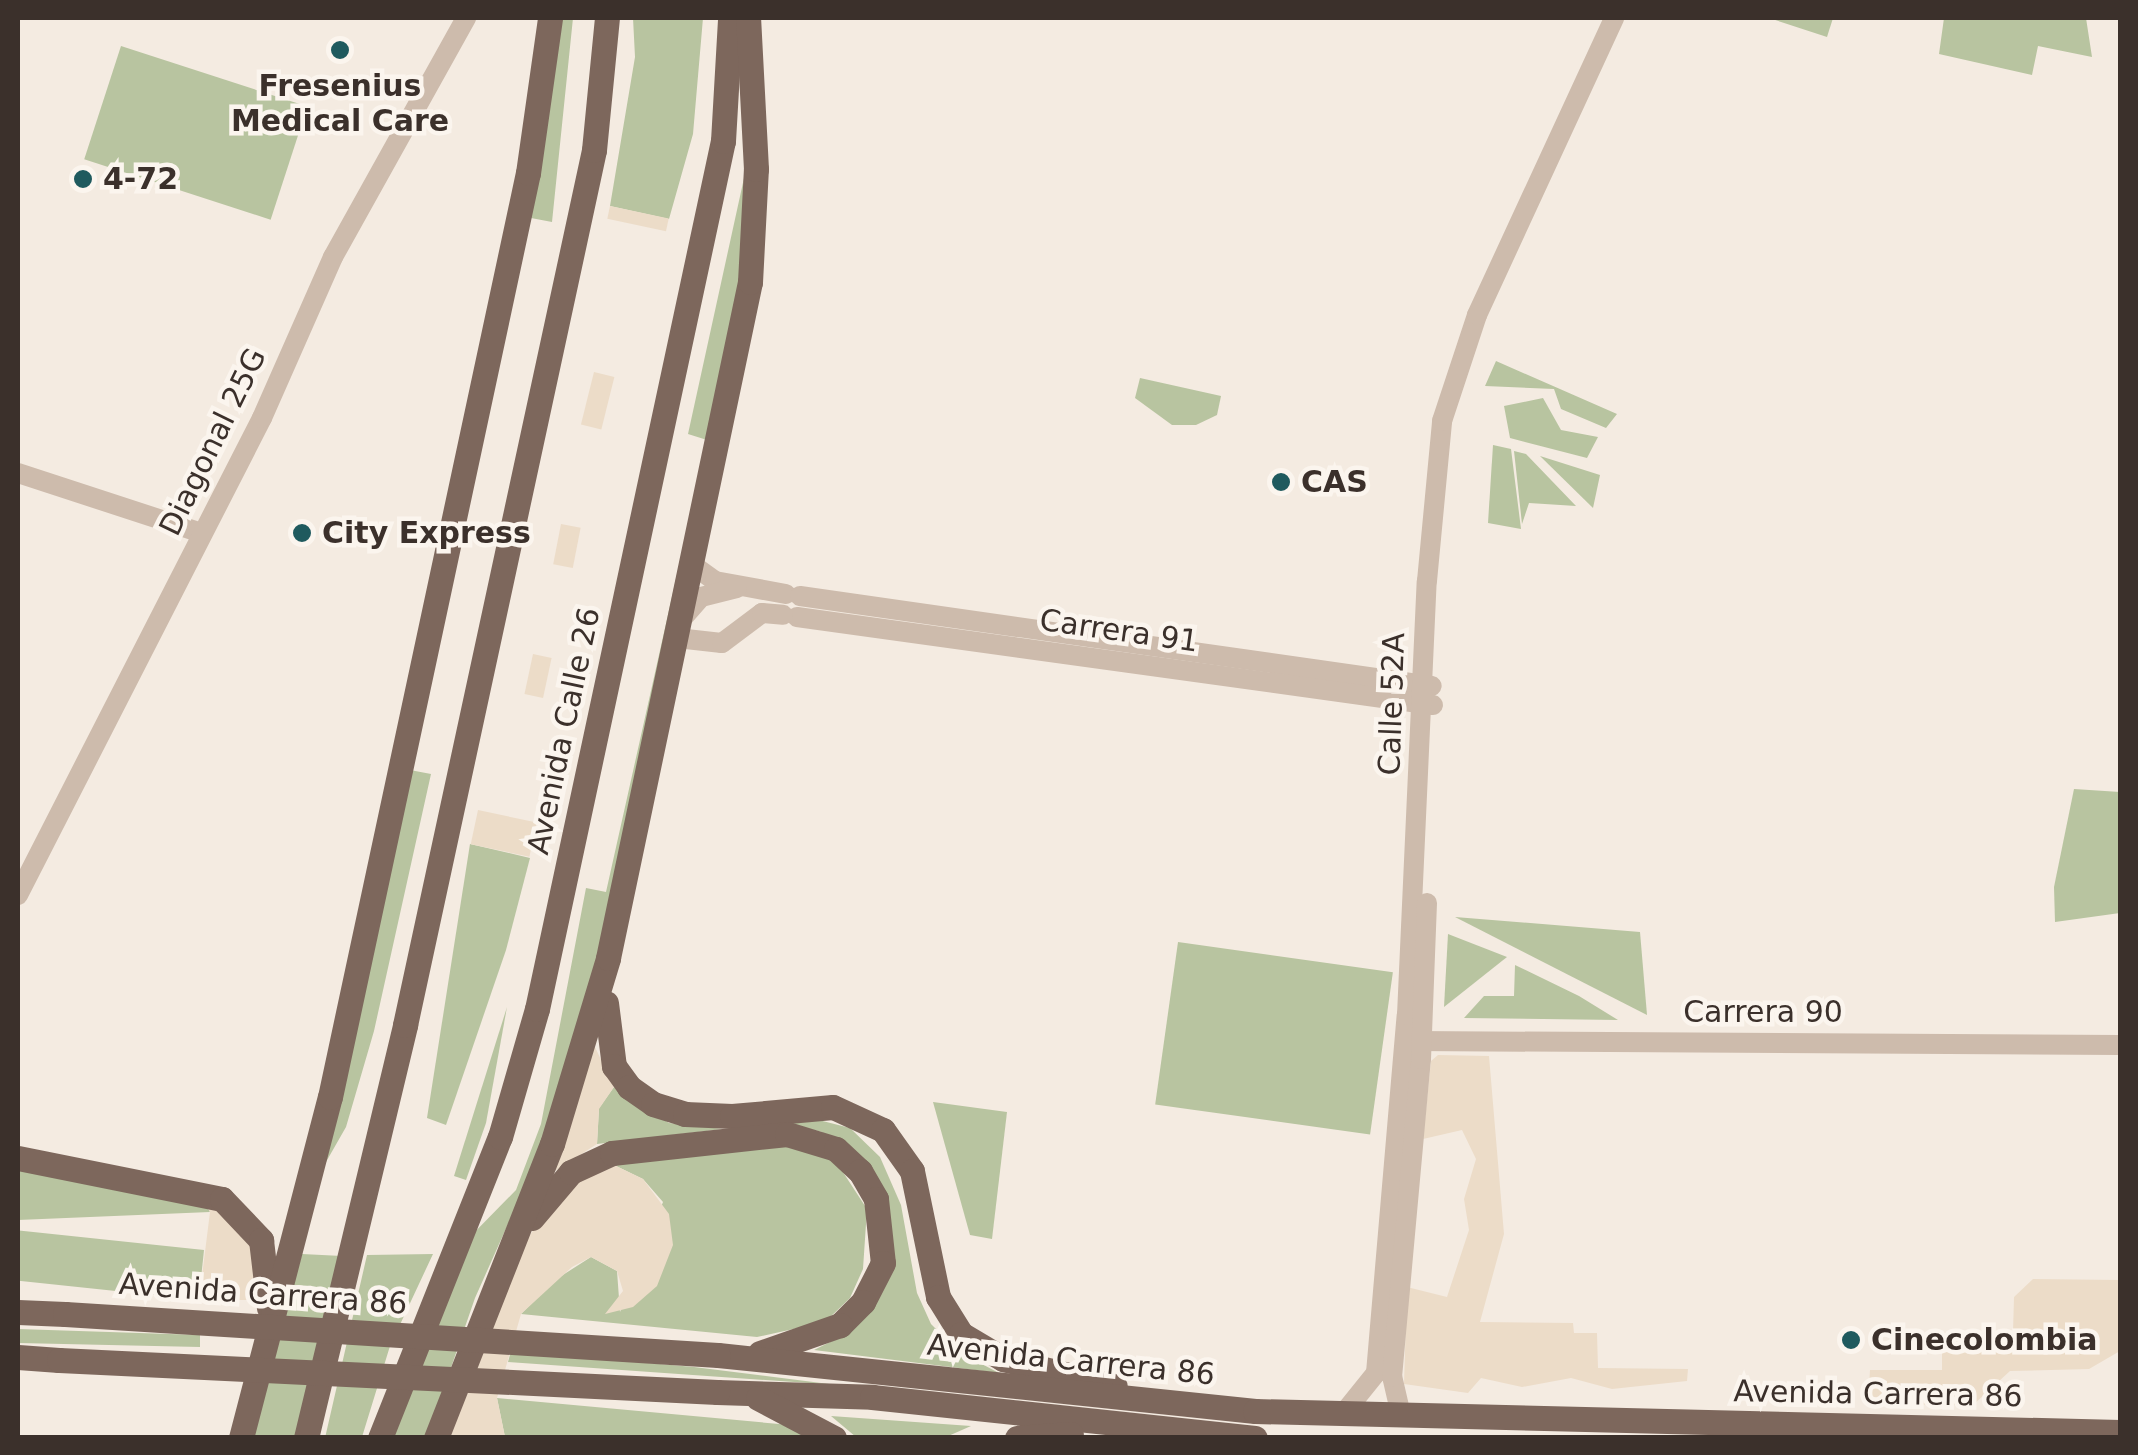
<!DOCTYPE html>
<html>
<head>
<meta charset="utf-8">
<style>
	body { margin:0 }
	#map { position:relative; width:2138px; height:1455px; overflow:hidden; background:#f4ebe1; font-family:"DejaVu Sans",sans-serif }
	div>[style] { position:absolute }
	.green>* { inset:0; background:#b8c4a0; transform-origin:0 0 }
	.plaza>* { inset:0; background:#ecdcc8; transform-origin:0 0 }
	.minor>* { height:20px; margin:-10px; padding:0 10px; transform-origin:10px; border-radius:10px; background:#cdbbac }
	.major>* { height:25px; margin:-12.5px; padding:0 12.5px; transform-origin:12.5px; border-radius:12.5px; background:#7d675c }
	.major-bridge>* { height:25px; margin:-12.5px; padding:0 12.5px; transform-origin:12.5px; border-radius:12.5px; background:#7d675c }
	.dots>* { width:28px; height:28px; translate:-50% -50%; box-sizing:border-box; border:5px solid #fbf5ee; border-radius:50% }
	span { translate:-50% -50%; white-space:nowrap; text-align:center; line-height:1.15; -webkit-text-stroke:9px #fbf5ee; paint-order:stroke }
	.poi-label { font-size:30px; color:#3b302b; font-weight:700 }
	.left { translate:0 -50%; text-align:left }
	.street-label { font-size:30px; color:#3b302b }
	.frame { position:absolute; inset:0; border:20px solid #3b302b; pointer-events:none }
</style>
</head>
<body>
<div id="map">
	<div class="green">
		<div style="clip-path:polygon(556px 18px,573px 18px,552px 222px,531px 218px,410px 770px,431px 774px,374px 1031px,346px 1127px,322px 1169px)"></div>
		<div style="clip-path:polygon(633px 18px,703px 18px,693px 134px,669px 219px,610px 206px,635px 57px)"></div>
		<div style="clip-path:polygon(1769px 18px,1833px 18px,1827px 37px)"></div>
		<div style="clip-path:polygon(1944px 18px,2086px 18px,2092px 57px,2038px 46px,2032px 75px,1939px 54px)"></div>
		<div style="left:121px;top:46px;width:196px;height:119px;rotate:18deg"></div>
		<div style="clip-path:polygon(751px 146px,736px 328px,588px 1011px,549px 1132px,475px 1298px,427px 1437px,390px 1438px,465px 1242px,516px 1190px,541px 1124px,586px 888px,606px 892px,707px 440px,688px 434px)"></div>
		<div style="clip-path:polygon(1496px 361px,1617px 414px,1606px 428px,1561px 409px,1554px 389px,1485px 386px)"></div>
		<div style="clip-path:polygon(1140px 378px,1221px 396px,1217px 415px,1196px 425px,1172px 425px,1135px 398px)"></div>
		<div style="clip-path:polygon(1543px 398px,1561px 430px,1598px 437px,1587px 458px,1510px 438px,1504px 406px)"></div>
		<div style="clip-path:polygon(1493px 445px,1511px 449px,1521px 529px,1488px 523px)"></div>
		<div style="clip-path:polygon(1514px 451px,1526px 454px,1576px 506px,1529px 503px,1522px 524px)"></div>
		<div style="clip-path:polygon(1540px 456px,1600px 475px,1593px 508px)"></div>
		<div style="clip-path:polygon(2074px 789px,2120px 792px,2120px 913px,2055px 922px,2054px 887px)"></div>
		<div style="clip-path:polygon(470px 844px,530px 858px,506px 950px,446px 1125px,427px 1118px)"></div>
		<div style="clip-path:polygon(1455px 917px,1640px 932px,1647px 1015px)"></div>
		<div style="clip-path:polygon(1448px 934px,1507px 957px,1444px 1007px)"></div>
		<div style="left:1178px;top:942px;width:217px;height:164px;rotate:8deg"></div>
		<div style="clip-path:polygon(1515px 965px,1579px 996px,1618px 1020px,1464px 1018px,1484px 996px,1514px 996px)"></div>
		<div style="clip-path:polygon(507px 1007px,486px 1123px,466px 1180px,454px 1176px)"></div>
		<div style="clip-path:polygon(614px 1087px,669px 1123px,723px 1129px,597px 1144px,599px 1108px)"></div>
		<div style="clip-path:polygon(933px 1102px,1007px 1112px,992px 1239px,970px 1235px)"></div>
		<div style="clip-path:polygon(807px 1117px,850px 1128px,880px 1157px,901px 1205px,917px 1293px,931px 1324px,959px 1352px,999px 1373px,814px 1350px,834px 1340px,890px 1220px,822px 1132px,777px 1121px)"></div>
		<div style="clip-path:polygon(779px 1141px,835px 1160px,867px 1209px,863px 1269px,850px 1298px,825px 1322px,757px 1337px,521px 1314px,555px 1280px,591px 1257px,617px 1271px,620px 1312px,663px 1202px,643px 1179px,614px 1165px)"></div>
		<div style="clip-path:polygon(18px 1164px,203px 1199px,210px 1212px,18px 1220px)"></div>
		<div style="left:204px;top:1250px;width:50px;height:186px;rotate:96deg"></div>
		<div style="clip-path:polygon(302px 1254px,342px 1256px,300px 1437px,251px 1438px)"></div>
		<div style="clip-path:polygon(433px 1254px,390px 1346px,362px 1437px,325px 1438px,367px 1255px)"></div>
		<div style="clip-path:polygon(18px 1329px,200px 1335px,200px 1347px,18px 1343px)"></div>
		<div style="clip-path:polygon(511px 1351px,694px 1367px,837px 1385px,508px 1362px)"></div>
		<div style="clip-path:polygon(497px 1398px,790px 1425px,816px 1437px,505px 1437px)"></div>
		<div style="clip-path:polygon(831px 1416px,971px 1426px,946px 1437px,856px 1437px)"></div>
	</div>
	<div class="plaza">
		<div style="left:610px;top:206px;width:60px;height:13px;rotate:12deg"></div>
		<div style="left:594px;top:372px;width:21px;height:54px;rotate:14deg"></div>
		<div style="left:561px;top:524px;width:20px;height:41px;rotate:11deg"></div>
		<div style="left:533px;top:654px;width:19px;height:41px;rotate:12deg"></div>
		<div style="left:478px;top:810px;width:60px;height:35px;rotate:12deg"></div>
		<div style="clip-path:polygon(594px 1045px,614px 1087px,599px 1109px,597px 1144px,544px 1178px)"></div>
		<div style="clip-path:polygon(1438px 1055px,1489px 1056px,1504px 1234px,1480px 1322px,1573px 1323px,1574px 1333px,1597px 1333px,1598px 1368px,1688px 1369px,1687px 1381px,1612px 1389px,1571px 1378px,1522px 1387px,1481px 1378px,1468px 1393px,1404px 1384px,1407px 1287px,1447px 1297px,1469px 1230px,1464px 1199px,1476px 1159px,1462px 1130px,1423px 1139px,1431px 1061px)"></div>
		<div style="clip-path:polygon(614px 1165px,643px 1179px,669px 1214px,673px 1245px,657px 1286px,633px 1307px,605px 1314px,623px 1291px,617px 1271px,591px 1257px,572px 1267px,521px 1314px,497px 1398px,505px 1437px,448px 1438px,496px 1287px,560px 1189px)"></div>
		<div style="clip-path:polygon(203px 1199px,252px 1239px,265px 1300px,199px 1300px,210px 1212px)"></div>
		<div style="clip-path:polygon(2033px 1279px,2120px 1280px,2120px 1351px,2089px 1369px,2010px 1371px,1973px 1405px,1868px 1404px,1870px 1370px,1942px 1370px,1942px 1332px,2013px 1332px,2014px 1297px)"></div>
	</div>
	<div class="minor">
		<div style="left:18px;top:473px;width:194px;rotate:18.1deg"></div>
		<div style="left:693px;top:565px;width:27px;rotate:36deg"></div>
		<div style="left:715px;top:581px;width:72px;rotate:10.4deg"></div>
		<div style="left:800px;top:596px;width:638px;rotate:8.1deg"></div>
		<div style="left:797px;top:617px;width:642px;rotate:7.88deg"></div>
		<div style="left:681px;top:620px;width:30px;rotate:-49deg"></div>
		<div style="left:701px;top:597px;width:37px;rotate:-14deg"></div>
		<div style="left:677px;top:638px;width:45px;rotate:6.3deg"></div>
		<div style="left:722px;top:643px;width:50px;rotate:-36.9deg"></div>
		<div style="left:762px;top:613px;width:21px;rotate:5deg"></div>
		<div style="left:18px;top:895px;width:536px;rotate:-62.91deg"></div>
		<div style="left:262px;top:418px;width:176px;rotate:-66.2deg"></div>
		<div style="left:333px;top:257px;width:274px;rotate:-60.9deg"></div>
		<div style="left:1413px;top:1041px;width:707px;rotate:0.32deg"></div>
		<div style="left:1343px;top:1414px;width:53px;rotate:-51.2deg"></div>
		<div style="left:1376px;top:1373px;width:359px;rotate:-85.1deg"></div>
		<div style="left:1407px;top:1015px;width:434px;rotate:-87.4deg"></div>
		<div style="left:1427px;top:581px;width:161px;rotate:-84.6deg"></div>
		<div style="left:1442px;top:421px;width:112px;rotate:-71.7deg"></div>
		<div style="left:1477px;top:315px;width:327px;rotate:-65.2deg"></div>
		<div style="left:1401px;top:1415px;width:39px;rotate:-103deg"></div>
		<div style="left:1392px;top:1377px;width:319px;rotate:-84.8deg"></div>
		<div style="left:1421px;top:1059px;width:156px;rotate:-87.8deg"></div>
	</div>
	<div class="major">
		<div style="left:606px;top:1003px;width:64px;rotate:82.8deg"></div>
		<div style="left:614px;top:1066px;width:26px;rotate:54deg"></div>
		<div style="left:629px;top:1087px;width:29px;rotate:35deg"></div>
		<div style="left:653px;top:1104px;width:34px;rotate:17deg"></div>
		<div style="left:685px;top:1114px;width:47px;rotate:2.4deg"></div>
		<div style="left:732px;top:1116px;width:101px;rotate:-5.1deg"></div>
		<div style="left:833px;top:1107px;width:55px;rotate:24.7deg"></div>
		<div style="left:883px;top:1130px;width:50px;rotate:54.7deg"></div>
		<div style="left:912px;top:1171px;width:129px;rotate:78.3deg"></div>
		<div style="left:938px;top:1297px;width:44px;rotate:58.1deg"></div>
		<div style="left:961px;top:1334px;width:49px;rotate:30.8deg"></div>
		<div style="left:1003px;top:1359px;width:115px;rotate:13.6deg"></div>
		<div style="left:18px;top:1158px;width:208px;rotate:11.4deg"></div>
		<div style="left:222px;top:1199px;width:57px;rotate:46.4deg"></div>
		<div style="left:261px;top:1240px;width:68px;rotate:83.3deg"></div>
		<div style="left:532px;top:1218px;width:60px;rotate:-49.7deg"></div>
		<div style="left:571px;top:1172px;width:45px;rotate:-24.9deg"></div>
		<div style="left:612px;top:1153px;width:176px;rotate:-6.2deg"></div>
		<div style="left:787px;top:1134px;width:51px;rotate:17deg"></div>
		<div style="left:836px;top:1149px;width:33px;rotate:43deg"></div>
		<div style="left:860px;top:1171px;width:32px;rotate:60deg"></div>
		<div style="left:876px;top:1199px;width:64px;rotate:83.8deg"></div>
		<div style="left:883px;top:1263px;width:44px;rotate:117.1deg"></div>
		<div style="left:863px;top:1302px;width:33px;rotate:135deg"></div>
		<div style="left:840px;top:1325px;width:85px;rotate:160.7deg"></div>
		<div style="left:18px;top:1312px;width:47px;rotate:2.4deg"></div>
		<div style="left:718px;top:1355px;width:540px;rotate:5.95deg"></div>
		<div style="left:1255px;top:1411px;width:865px;rotate:1.39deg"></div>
		<div style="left:18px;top:1357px;width:41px;rotate:4.2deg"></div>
		<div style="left:717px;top:1392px;width:155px;rotate:1.8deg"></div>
		<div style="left:872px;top:1397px;width:385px;rotate:6.1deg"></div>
		<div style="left:758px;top:1398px;width:86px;rotate:27.8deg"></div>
		<div style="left:241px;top:1438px;width:352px;rotate:-75.4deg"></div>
		<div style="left:330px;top:1097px;width:945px;rotate:-77.91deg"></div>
		<div style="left:528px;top:173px;width:157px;rotate:-81.9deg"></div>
		<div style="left:306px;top:1438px;width:425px;rotate:-76.5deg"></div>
		<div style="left:405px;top:1025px;width:895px;rotate:-77.81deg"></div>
		<div style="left:594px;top:150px;width:133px;rotate:-84.4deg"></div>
		<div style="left:380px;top:1438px;width:324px;rotate:-68.3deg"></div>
		<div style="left:500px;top:1137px;width:133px;rotate:-73.9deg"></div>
		<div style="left:537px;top:1009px;width:888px;rotate:-77.91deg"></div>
		<div style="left:723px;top:141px;width:123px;rotate:-86.7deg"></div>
		<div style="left:436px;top:1438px;width:316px;rotate:-68.5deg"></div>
		<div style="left:552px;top:1144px;width:194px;rotate:-73.2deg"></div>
		<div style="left:608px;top:958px;width:691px;rotate:-78.14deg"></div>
		<div style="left:750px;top:282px;width:113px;rotate:-87deg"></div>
		<div style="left:756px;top:169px;width:151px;rotate:-93deg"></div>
		<div style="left:1017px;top:1438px;width:54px;rotate:-4.2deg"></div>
	</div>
	<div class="major-bridge">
		<div style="left:65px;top:1314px;width:654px;rotate:3.59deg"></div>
		<div style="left:59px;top:1360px;width:659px;rotate:2.78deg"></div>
	</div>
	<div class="dots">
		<div style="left:340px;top:50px;background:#1f5a5e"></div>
		<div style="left:83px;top:179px;background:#1f5a5e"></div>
		<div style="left:1281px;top:482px;background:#1f5a5e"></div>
		<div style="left:302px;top:533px;background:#1f5a5e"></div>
		<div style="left:1851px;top:1340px;background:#1f5a5e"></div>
	</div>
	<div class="poi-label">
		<span style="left:340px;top:103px">Fresenius<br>Medical Care</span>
		<span class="left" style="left:103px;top:179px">4-72</span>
		<span class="left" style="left:1301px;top:482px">CAS</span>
		<span class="left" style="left:322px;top:533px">City Express</span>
		<span class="left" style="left:1871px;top:1340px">Cinecolombia</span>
	</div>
	<div class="street-label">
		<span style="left:213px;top:442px;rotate:-64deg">Diagonal 25G</span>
		<span style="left:1119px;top:631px;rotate:8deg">Carrera 91</span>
		<span style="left:1392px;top:704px;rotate:-88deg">Calle 52A</span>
		<span style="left:564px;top:731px;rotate:-78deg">Avenida Calle 26</span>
		<span style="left:1763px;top:1012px">Carrera 90</span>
		<span style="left:263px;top:1294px;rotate:4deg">Avenida Carrera 86</span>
		<span style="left:1071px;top:1360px;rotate:6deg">Avenida Carrera 86</span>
		<span style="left:1878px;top:1394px;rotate:1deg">Avenida Carrera 86</span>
	</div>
	<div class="frame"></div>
</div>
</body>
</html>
